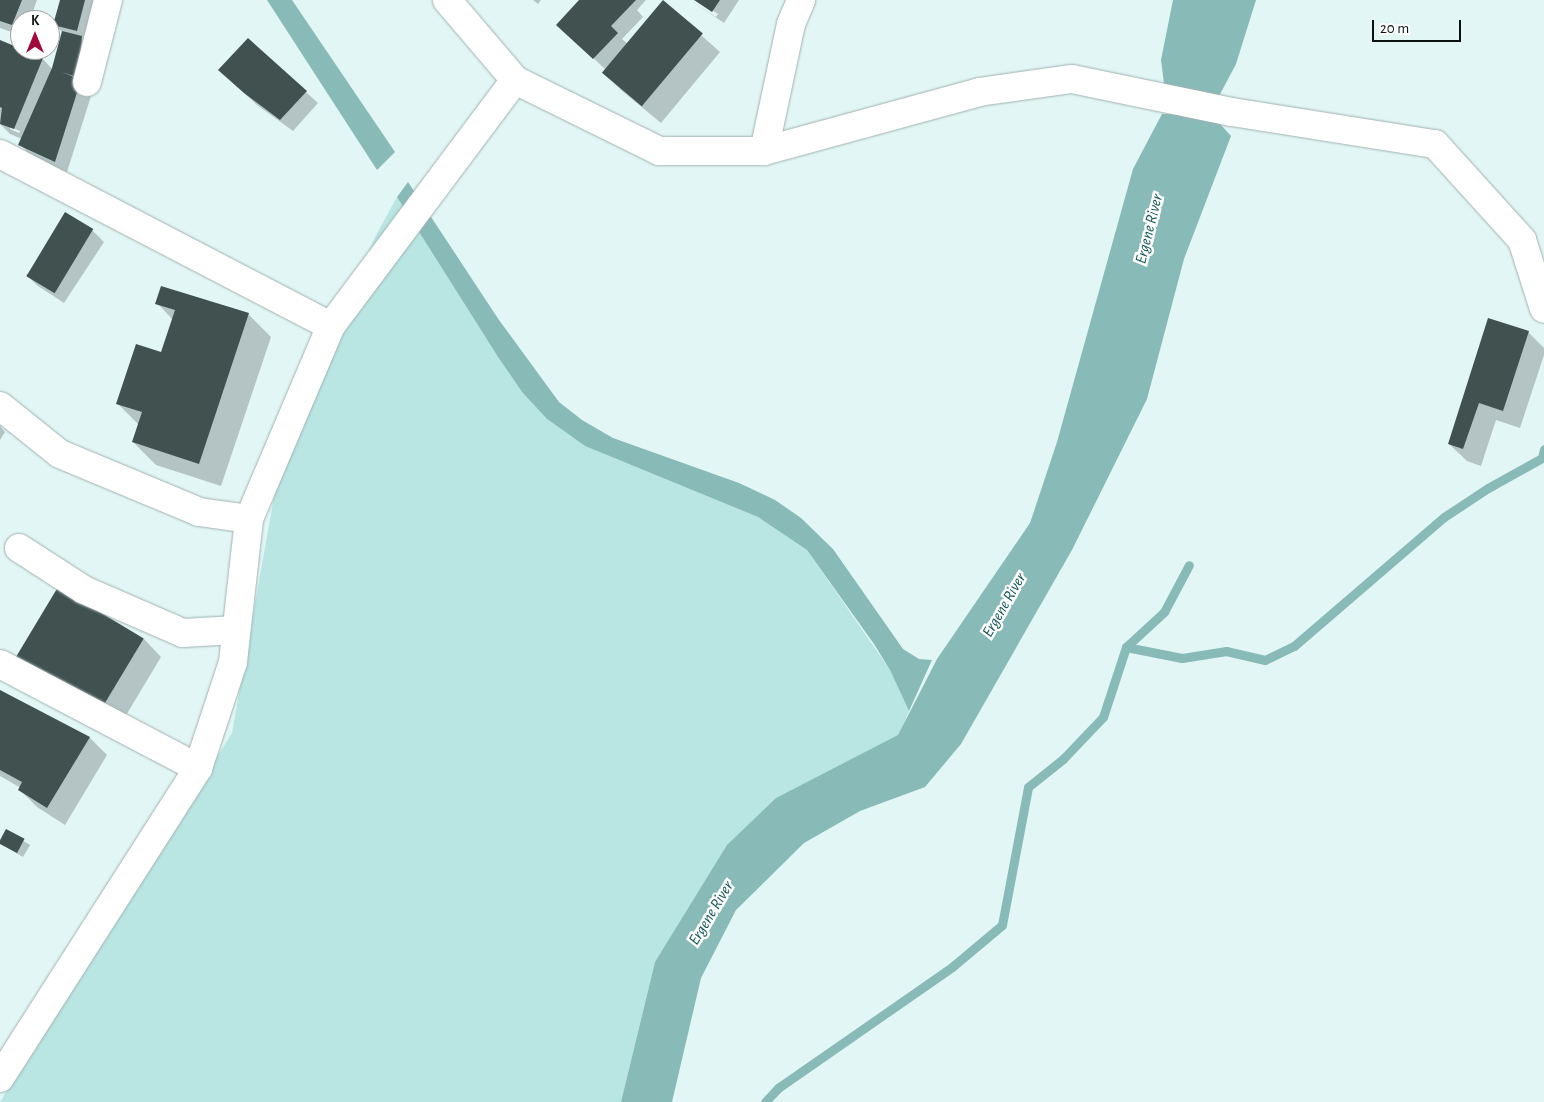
<!DOCTYPE html>
<html>
<head>
<meta charset="utf-8">
<style>
	body { margin:0 }
	#map { position:relative; width:1544px; height:1102px; overflow:hidden; background:#e2f6f5; font-family:"Alegreya Sans",sans-serif }
	div>[style] { position:absolute }
	.green>* { inset:0; background:#b9e5e2 }
	.water>* { inset:0; background:#88bab8 }
	.shadow>* { inset:0; background:#0003; transform-origin:0 0 }
	.stream>* { height:9px; margin:-4.5px; padding:0 4.5px; transform-origin:4.5px; border-radius:4.5px; background:#88bab8 }
	.building>* { inset:0; background:#405150; transform-origin:0 0 }
	.roads { filter:drop-shadow(0 0 1px #9fb2b1) drop-shadow(0 0 1px #9fb2b1) }
	.minor>* { height:28px; margin:-14px; padding:0 14px; transform-origin:14px; border-radius:14px; background:#fff }
	span { translate:-50% -50%; white-space:nowrap; text-align:center; line-height:1.15; -webkit-text-stroke:5px #fff; paint-order:stroke }
	.water-label { font-size:16px; color:#0c5553; font-style:italic }
	.north { position:absolute; left:10px; top:10px; width:50px; height:50px; box-sizing:border-box; background:#fff; border:1px solid #9da0a0; border-radius:50%; rotate:0deg; font-size:14px; font-weight:700; line-height:20px; text-align:center; color:#0b1111 }
	.north::after { content:''; display:block; margin:auto; width:18px; height:22px; background:#a3073c; clip-path:polygon(50% 0,100% 100%,50% 72%,0 100%) }
	.scale { position:absolute; left:1372px; top:20px; width:89px; height:22px; box-sizing:border-box; border:2px solid #0b1111; border-top:0; padding-left:6px; font-size:15px; line-height:18px; white-space:nowrap; color:#0b1111; -webkit-text-stroke:4px #fff; paint-order:stroke }
</style>
</head>
<body>
<div id="map">
	<div class="green">
		<div style="clip-path:polygon(397px 197px,498px 357px,522px 392px,547px 419px,585px 446px,758px 517px,807px 550px,890px 670px,909px 711px,899px 735px,776px 798px,655px 962px,621px 1102px,0 1102px,232px 733px,282px 452px,375px 237px)"></div>
	</div>
	<div class="water">
		<div style="clip-path:polygon(267px 0,292px 0,395px 152px,377px 170px)"></div>
		<div style="clip-path:polygon(1173px 0,1256px 0,1236px 64px,1218px 98px,1165px 91px,1161px 60px)"></div>
		<div style="clip-path:polygon(1162px 114px,1212px 115px,1231px 136px,1184px 259px,1147px 399px,1072px 550px,961px 744px,925px 787px,860px 811px,804px 843px,736px 910px,701px 978px,672px 1102px,621px 1102px,655px 962px,727px 845px,776px 798px,898px 735px,937px 659px,1030px 523px,1057px 442px,1133px 169px)"></div>
		<div style="clip-path:polygon(408px 182px,499px 320px,559px 402px,582px 420px,613px 438px,739px 483px,775px 500px,801px 518px,833px 549px,903px 649px,919px 659px,932px 660px,909px 711px,890px 670px,874px 644px,807px 550px,758px 517px,585px 446px,547px 419px,522px 392px,498px 357px,397px 197px)"></div>
	</div>
	<div class="shadow">
		<div style="clip-path:polygon(0 0,37px 0,30px 20px,20px 20px,20px 35px,0 28px)"></div>
		<div style="clip-path:polygon(evenodd,61px 0,99px 0,92px 93px,67px 172px,31px 156px,20px 144px,22px 139px,10px 134px,0 124px,0 41px,43px 59px,53px 70px,63px 33px,55px 24px,61px 0,10px 127px,20px 131px,19px 133px,10px 129px,10px 127px)"></div>
		<div style="clip-path:polygon(533px 0,541px 0,538px 4px)"></div>
		<div style="clip-path:polygon(581px 0,646px 0,637px 10px,643px 17px,622px 39px,628px 44px,664px 2px,720px 52px,661px 123px,621px 90px,604px 73px,606px 70px,570px 36px)"></div>
		<div style="clip-path:polygon(690px 0,716px 17px,718px 14px,696px 0,739px 0,724px 23px)"></div>
		<div style="clip-path:polygon(232px 82px,306px 92px,318px 103px,293px 131px,257px 105px)"></div>
		<div style="clip-path:polygon(92px 230px,104px 242px,64px 303px,38px 286px,26px 275px)"></div>
		<div style="clip-path:polygon(157px 303px,248px 314px,271px 337px,221px 486px,156px 465px,133px 442px,139px 425px,117px 403px,162px 354px,173px 320px)"></div>
		<div style="clip-path:polygon(1528px 332px,1544px 348px,1544px 355px,1520px 428px,1496px 420px,1481px 466px,1467px 461px,1449px 444px)"></div>
		<div style="clip-path:polygon(0 426px,5px 432px,0 440px)"></div>
		<div style="clip-path:polygon(59px 588px,144px 639px,161px 657px,119px 727px,34px 676px)"></div>
		<div style="clip-path:polygon(0 692px,90px 738px,107px 755px,65px 825px,37px 807px,20px 790px,21px 788px,0 776px)"></div>
		<div style="left:7px;top:831px;width:27px;height:14px;rotate:31deg"></div>
	</div>
	<div class="stream">
		<div style="left:1126px;top:647px;width:57px;rotate:11.1deg"></div>
		<div style="left:1182px;top:658px;width:45px;rotate:-9deg"></div>
		<div style="left:1226px;top:651px;width:40px;rotate:13deg"></div>
		<div style="left:1265px;top:660px;width:32px;rotate:-26deg"></div>
		<div style="left:1294px;top:646px;width:198px;rotate:-40.7deg"></div>
		<div style="left:1444px;top:517px;width:53px;rotate:-33.4deg"></div>
		<div style="left:1488px;top:488px;width:62px;rotate:-29.1deg"></div>
		<div style="left:1542px;top:458px;width:9px;rotate:-77deg"></div>
		<div style="left:765px;top:1102px;width:19px;rotate:-47deg"></div>
		<div style="left:778px;top:1088px;width:212px;rotate:-34.8deg"></div>
		<div style="left:952px;top:967px;width:65px;rotate:-40deg"></div>
		<div style="left:1002px;top:925px;width:140px;rotate:-79.3deg"></div>
		<div style="left:1028px;top:787px;width:45px;rotate:-38.7deg"></div>
		<div style="left:1063px;top:759px;width:58px;rotate:-46.4deg"></div>
		<div style="left:1103px;top:717px;width:74px;rotate:-71.8deg"></div>
		<div style="left:1126px;top:647px;width:52px;rotate:-42.6deg"></div>
		<div style="left:1164px;top:612px;width:53px;rotate:-62deg"></div>
	</div>
	<div class="building">
		<div style="clip-path:polygon(0 0,22px 0,12px 25px,0 21px)"></div>
		<div style="clip-path:polygon(60px 0,85px 0,77px 31px,53px 25px)"></div>
		<div style="clip-path:polygon(579px 0,636px 0,611px 26px,618px 33px,593px 59px,556px 25px)"></div>
		<div style="left:663px;top:0;width:52px;height:95px;rotate:40deg"></div>
		<div style="clip-path:polygon(694px 0,720px 0,712px 12px)"></div>
		<div style="clip-path:polygon(62px 31px,82px 36px,79px 78px,62px 72px,81px 80px,55px 162px,18px 145px,52px 68px)"></div>
		<div style="clip-path:polygon(248px 38px,307px 91px,280px 120px,244px 93px,218px 70px)"></div>
		<div style="clip-path:polygon(0 40px,43px 58px,14px 129px,0 124px,2px 108px,0 107px)"></div>
		<div style="left:65px;top:212px;width:33px;height:75px;rotate:31deg"></div>
		<div style="clip-path:polygon(161px 286px,249px 313px,199px 464px,132px 442px,142px 412px,116px 404px,136px 344px,161px 352px,175px 310px,155px 304px)"></div>
		<div style="clip-path:polygon(1488px 318px,1529px 331px,1503px 411px,1479px 403px,1463px 449px,1448px 444px)"></div>
		<div style="left:58px;top:587px;width:100px;height:84px;rotate:31deg"></div>
		<div style="clip-path:polygon(0 690px,90px 737px,47px 808px,18px 790px,22px 782px,0 770px)"></div>
		<div style="left:6px;top:829px;width:21px;height:16px;rotate:28deg"></div>
	</div>
	<div class="roads">
		<div class="minor">
			<div style="left:447px;top:0;width:105px;rotate:49.6deg"></div>
			<div style="left:515px;top:80px;width:161px;rotate:26.2deg"></div>
			<div style="left:659px;top:151px;width:105px"></div>
			<div style="left:764px;top:151px;width:223px;rotate:-15.3deg"></div>
			<div style="left:979px;top:92px;width:94px;rotate:-8deg"></div>
			<div style="left:1072px;top:79px;width:163px;rotate:11.7deg"></div>
			<div style="left:1232px;top:112px;width:206px;rotate:9deg"></div>
			<div style="left:1435px;top:144px;width:130px;rotate:47.8deg"></div>
			<div style="left:1522px;top:240px;width:72px;rotate:72.3deg"></div>
			<div style="left:87px;top:82px;width:85px;rotate:-75.6deg"></div>
			<div style="left:764px;top:151px;width:130px;rotate:-78deg"></div>
			<div style="left:791px;top:24px;width:26px;rotate:-67deg"></div>
			<div style="left:0;top:154px;width:373px;rotate:27.5deg"></div>
			<div style="left:0;top:406px;width:77px;rotate:38.7deg"></div>
			<div style="left:60px;top:454px;width:151px;rotate:22.6deg"></div>
			<div style="left:199px;top:512px;width:50px;rotate:8deg"></div>
			<div style="left:19px;top:548px;width:77px;rotate:32.9deg"></div>
			<div style="left:84px;top:590px;width:108px;rotate:23.5deg"></div>
			<div style="left:183px;top:633px;width:53px;rotate:-3.2deg"></div>
			<div style="left:0;top:664px;width:224px;rotate:27.7deg"></div>
			<div style="left:0;top:1078px;width:368px;rotate:-57.4deg"></div>
			<div style="left:198px;top:768px;width:112px;rotate:-71.7deg"></div>
			<div style="left:233px;top:662px;width:144px;rotate:-83.6deg"></div>
			<div style="left:249px;top:519px;width:210px;rotate:-67deg"></div>
			<div style="left:331px;top:326px;width:307px;rotate:-53.2deg"></div>
		</div>
	</div>
	<div class="water-label">
		<span style="left:1149px;top:229px;rotate:-76deg">Ergene River</span>
		<span style="left:1004px;top:605px;rotate:-60deg">Ergene River</span>
		<span style="left:711px;top:913px;rotate:-59deg">Ergene River</span>
	</div>
	<div class="north">K</div>
	<div class="scale">20 m</div>
</div>
</body>
</html>
